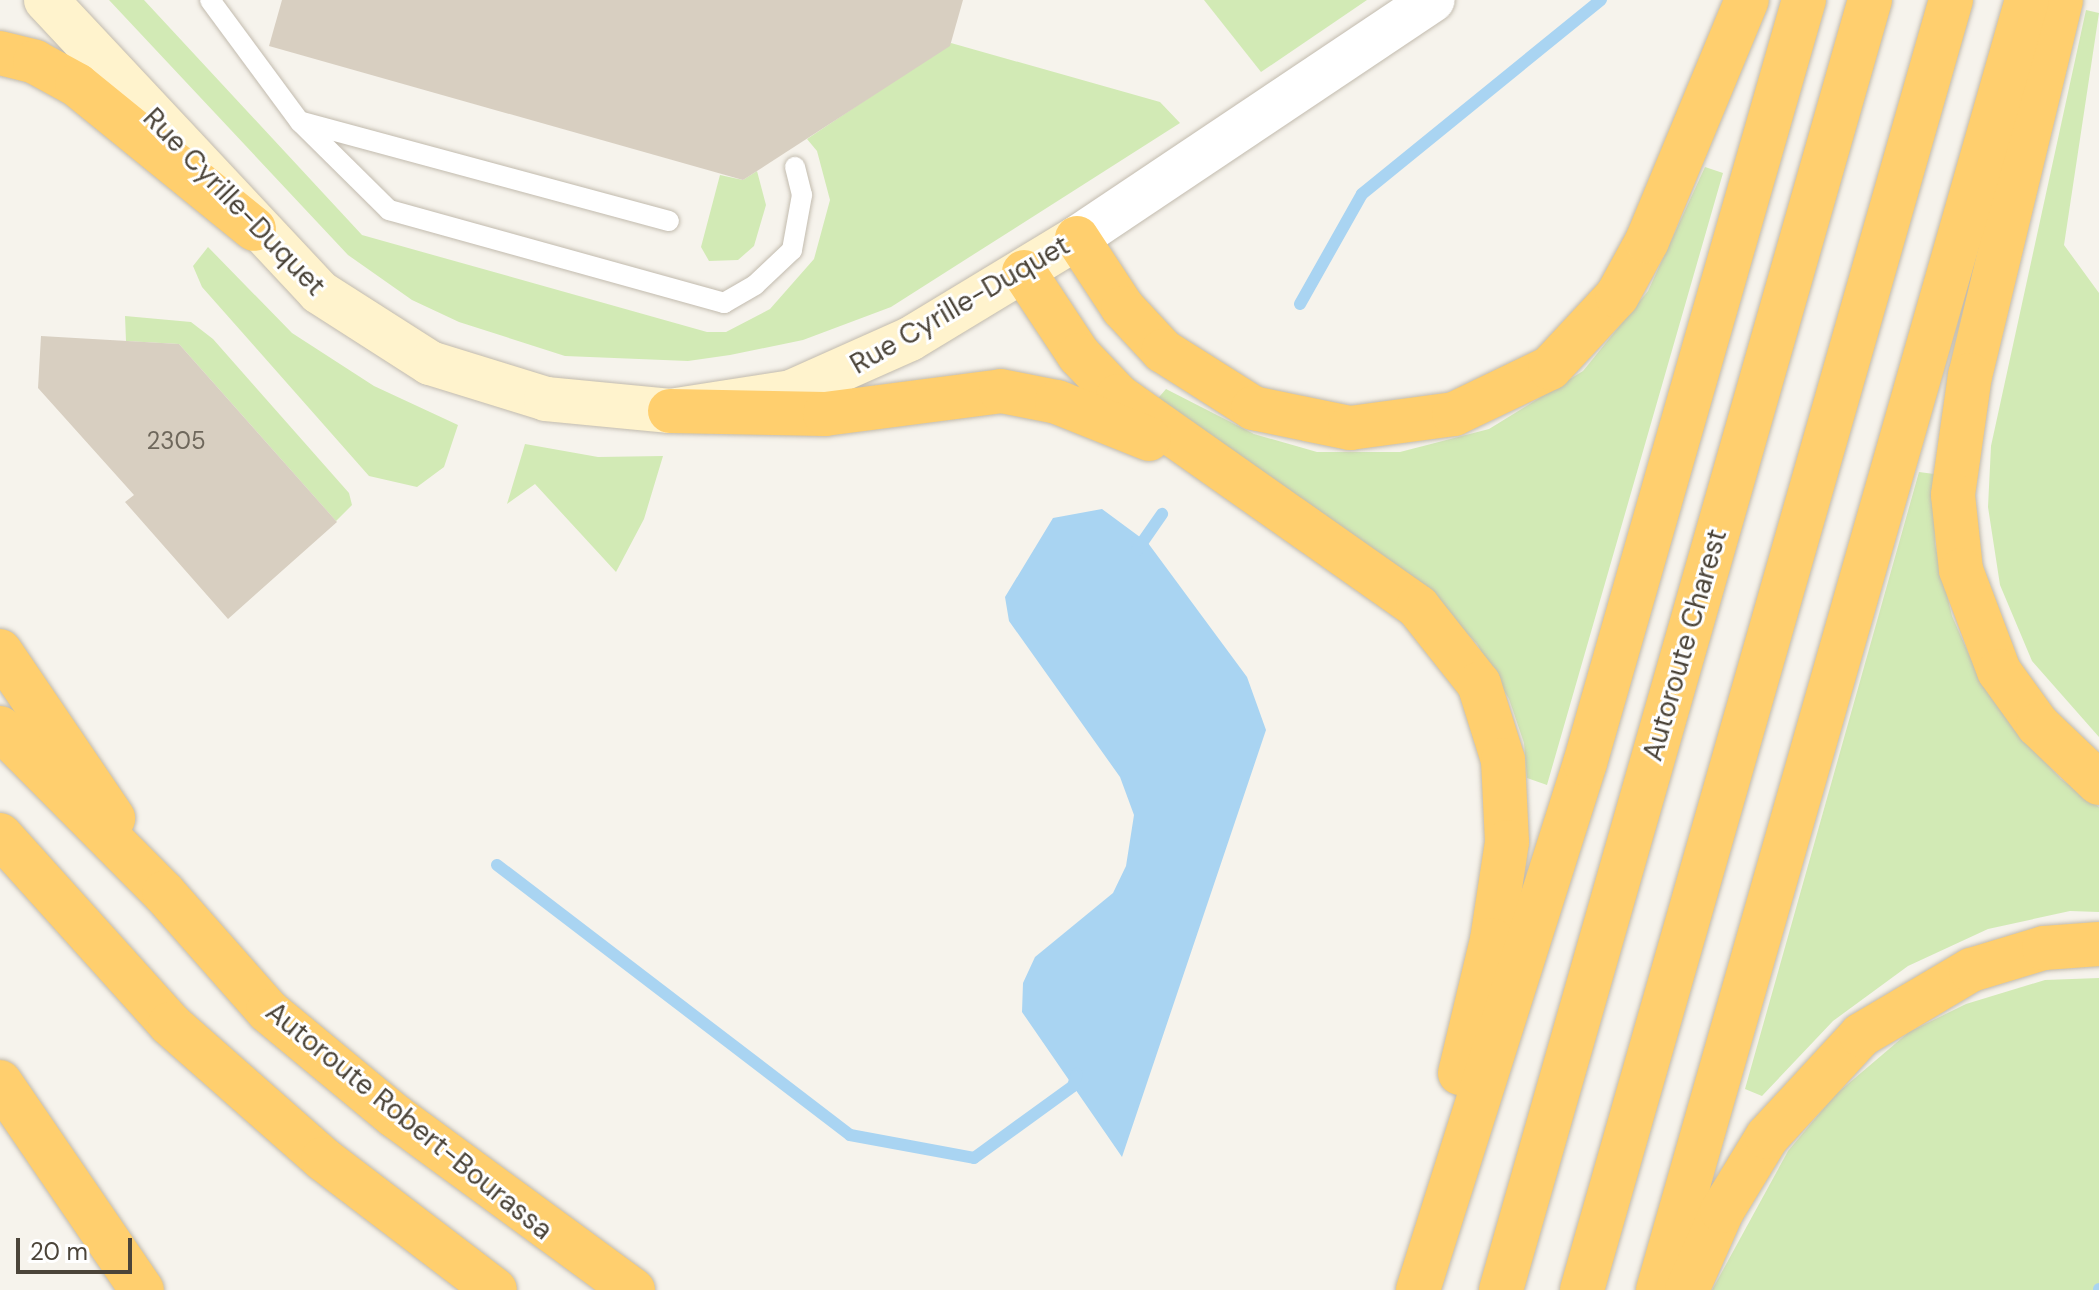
<!DOCTYPE html>
<html>
<head>
<meta charset="utf-8">
<style>
	body { margin:0 }
	#map { position:relative; width:2099px; height:1290px; overflow:hidden; background:#f6f3ec; font-family:"DM Sans",sans-serif }
	div>[style] { position:absolute }
	.green>* { inset:0; background:#d2eab5 }
	.water>* { inset:0; background:#a9d4f2 }
	.stream>* { height:12px; margin:-6px; padding:0 6px; transform-origin:6px; border-radius:6px; background:#a9d4f2 }
	.building>* { inset:0; background:#d8cfc1 }
	.roads { filter:drop-shadow(0 0 2px #c2bbae) drop-shadow(0 0 2px #c2bbae) }
	.service>* { height:20px; margin:-10px; padding:0 10px; transform-origin:10px; border-radius:10px; background:#fff }
	.tertiary>* { height:44px; margin:-22px; padding:0 22px; transform-origin:22px; border-radius:22px; background:#fff }
	.secondary>* { height:44px; margin:-22px; padding:0 22px; transform-origin:22px; border-radius:22px; background:#fff3cd }
	.motorway>* { height:44px; margin:-22px; padding:0 22px; transform-origin:22px; border-radius:22px; background:#ffcf6e }
	span { translate:-50% -50%; white-space:nowrap; text-align:center; line-height:1.15; -webkit-text-stroke:6px #fff; paint-order:stroke }
	.number-label { font-size:24px; color:#6e675b }
	.number-label span { -webkit-text-stroke-width:0 }
	.street-label { font-size:28px; color:#4b4439 }
	.scale { position:absolute; left:16px; top:1238px; width:116px; height:36px; box-sizing:border-box; border:4px solid #4b4439; border-top:0; padding-left:10px; font-size:24px; line-height:28px; white-space:nowrap; color:#4b4439; -webkit-text-stroke:6px #fff; paint-order:stroke }
</style>
</head>
<body>
<div id="map">
	<div class="green">
		<div style="clip-path:polygon(109px 0,144px 0,362px 235px,707px 332px,726px 332px,770px 309px,814px 259px,830px 200px,817px 151px,807px 139px,951px 43px,1160px 102px,1180px 123px,891px 307px,803px 340px,730px 355px,688px 361px,565px 356px,459px 322px,412px 300px,348px 255px)"></div>
		<div style="clip-path:polygon(1204px 0,1367px 0,1261px 72px)"></div>
		<div style="clip-path:polygon(2086px 10px,2099px 13px,2064px 245px,2099px 293px,2099px 737px,2032px 661px,2000px 585px,1988px 507px,1991px 446px)"></div>
		<div style="clip-path:polygon(1705px 167px,1723px 173px,1547px 785px,1527px 778px,1524px 743px,1509px 699px,1477px 644px,1430px 594px,1154px 403px,1166px 389px,1254px 434px,1317px 452px,1400px 452px,1489px 429px,1583px 371px,1648px 291px)"></div>
		<div style="clip-path:polygon(757px 171px,766px 205px,754px 246px,738px 260px,709px 261px,701px 247px,720px 175px,743px 180px)"></div>
		<div style="clip-path:polygon(208px 247px,292px 333px,374px 386px,458px 425px,444px 467px,417px 487px,369px 476px,202px 287px,193px 266px)"></div>
		<div style="clip-path:polygon(125px 316px,191px 322px,213px 339px,349px 493px,352px 505px,336px 521px,179px 344px,126px 341px)"></div>
		<div style="clip-path:polygon(525px 444px,598px 457px,663px 456px,644px 519px,616px 572px,535px 484px,507px 504px)"></div>
		<div style="clip-path:polygon(1919px 472px,1934px 474px,1935px 544px,1952px 616px,1975px 668px,2015px 730px,2061px 779px,2099px 807px,2099px 912px,2070px 911px,1988px 929px,1908px 966px,1833px 1021px,1762px 1096px,1745px 1089px)"></div>
		<div style="clip-path:polygon(2099px 978px,2099px 1290px,1712px 1290px,1788px 1151px,1835px 1095px,1909px 1032px,1966px 1004px,2045px 980px)"></div>
	</div>
	<div class="water">
		<div style="clip-path:polygon(1102px 509px,1148px 543px,1247px 677px,1266px 730px,1122px 1157px,1022px 1012px,1023px 983px,1035px 957px,1113px 893px,1126px 866px,1134px 815px,1120px 777px,1009px 621px,1005px 597px,1053px 518px)"></div>
	</div>
	<div class="stream">
		<div style="left:1300px;top:304px;width:126px;rotate:-60.6deg"></div>
		<div style="left:1362px;top:194px;width:308px;rotate:-39.1deg"></div>
		<div style="left:1137px;top:550px;width:44px;rotate:-55.2deg"></div>
		<div style="left:497px;top:865px;width:444px;rotate:37.4deg"></div>
		<div style="left:850px;top:1135px;width:126px;rotate:10.5deg"></div>
		<div style="left:974px;top:1158px;width:122px;rotate:-36deg"></div>
		<div style="left:1073px;top:1086px;width:13px;rotate:-72deg"></div>
		<div style="left:2099px;top:1290px;width:1px;rotate:-90deg"></div>
	</div>
	<div class="building">
		<div style="clip-path:polygon(282px 0,963px 0,950px 46px,743px 180px,269px 46px)"></div>
		<div style="clip-path:polygon(41px 336px,179px 344px,337px 522px,228px 619px,125px 502px,134px 495px,38px 388px)"></div>
	</div>
	<div class="roads">
		<div class="service">
			<div style="left:210px;top:0;width:152px;rotate:53.6deg"></div>
			<div style="left:300px;top:122px;width:125px;rotate:44.7deg"></div>
			<div style="left:389px;top:210px;width:348px;rotate:15.5deg"></div>
			<div style="left:724px;top:303px;width:36px;rotate:-30deg"></div>
			<div style="left:755px;top:285px;width:51px;rotate:-43.4deg"></div>
			<div style="left:792px;top:250px;width:56px;rotate:-79.7deg"></div>
			<div style="left:802px;top:195px;width:29px;rotate:-104deg"></div>
			<div style="left:302px;top:122px;width:380px;rotate:15.1deg"></div>
		</div>
		<div class="tertiary">
			<div style="left:1077px;top:238px;width:428px;rotate:-33.8deg"></div>
		</div>
		<div class="secondary">
			<div style="left:46px;top:0;width:400px;rotate:46.9deg"></div>
			<div style="left:319px;top:292px;width:132px;rotate:32.6deg"></div>
			<div style="left:430px;top:363px;width:121px;rotate:17.2deg"></div>
			<div style="left:546px;top:399px;width:125px;rotate:5.5deg"></div>
			<div style="left:670px;top:411px;width:122px;rotate:-8.9deg"></div>
			<div style="left:791px;top:392px;width:130px;rotate:-24deg"></div>
			<div style="left:910px;top:339px;width:195px;rotate:-31.2deg"></div>
		</div>
		<div class="motorway">
			<div style="left:2061px;top:0;width:386px;rotate:103.6deg"></div>
			<div style="left:1970px;top:375px;width:121px;rotate:98.1deg"></div>
			<div style="left:1953px;top:495px;width:75px;rotate:83.9deg"></div>
			<div style="left:1961px;top:570px;width:108px;rotate:69.4deg"></div>
			<div style="left:1999px;top:671px;width:67px;rotate:54.2deg"></div>
			<div style="left:2038px;top:725px;width:84px;rotate:43.6deg"></div>
			<div style="left:0;top:53px;width:36px;rotate:14deg"></div>
			<div style="left:35px;top:62px;width:48px;rotate:28.7deg"></div>
			<div style="left:77px;top:85px;width:228px;rotate:39.1deg"></div>
			<div style="left:1077px;top:238px;width:84px;rotate:56.7deg"></div>
			<div style="left:1123px;top:308px;width:59px;rotate:47.1deg"></div>
			<div style="left:1163px;top:351px;width:107px;rotate:32.3deg"></div>
			<div style="left:1253px;top:408px;width:99px;rotate:11.7deg"></div>
			<div style="left:1350px;top:428px;width:105px;rotate:-7.7deg"></div>
			<div style="left:1454px;top:414px;width:106px;rotate:-25.6deg"></div>
			<div style="left:1550px;top:368px;width:98px;rotate:-47.1deg"></div>
			<div style="left:1617px;top:296px;width:63px;rotate:-61.4deg"></div>
			<div style="left:1647px;top:241px;width:261px;rotate:-67.5deg"></div>
			<div style="left:1024px;top:272px;width:100px;rotate:56.5deg"></div>
			<div style="left:1079px;top:355px;width:57px;rotate:46.4deg"></div>
			<div style="left:1118px;top:396px;width:367px;rotate:35.1deg"></div>
			<div style="left:1418px;top:607px;width:98px;rotate:51.6deg"></div>
			<div style="left:1479px;top:684px;width:80px;rotate:72.5deg"></div>
			<div style="left:1503px;top:760px;width:82px;rotate:87.2deg"></div>
			<div style="left:1507px;top:842px;width:99px;rotate:98.7deg"></div>
			<div style="left:1492px;top:940px;width:137px;rotate:103.5deg"></div>
			<div style="left:670px;top:411px;width:155px;rotate:1.1deg"></div>
			<div style="left:825px;top:414px;width:177px;rotate:-7.4deg"></div>
			<div style="left:1001px;top:391px;width:57px;rotate:11.1deg"></div>
			<div style="left:1057px;top:402px;width:99px;rotate:21.9deg"></div>
			<div style="left:0;top:651px;width:202px;rotate:55.9deg"></div>
			<div style="left:0;top:728px;width:233px;rotate:45.2deg"></div>
			<div style="left:164px;top:893px;width:157px;rotate:48.6deg"></div>
			<div style="left:268px;top:1011px;width:165px;rotate:39.6deg"></div>
			<div style="left:395px;top:1116px;width:295px;rotate:36.2deg"></div>
			<div style="left:0;top:835px;width:254px;rotate:48deg"></div>
			<div style="left:170px;top:1024px;width:204px;rotate:41.4deg"></div>
			<div style="left:323px;top:1159px;width:216px;rotate:37.3deg"></div>
			<div style="left:0;top:1082px;width:252px;rotate:55.7deg"></div>
			<div style="left:1418px;top:1290px;width:553px;rotate:-72.42deg"></div>
			<div style="left:1585px;top:763px;width:794px;rotate:-73.99deg"></div>
			<div style="left:1501px;top:1290px;width:1342px;rotate:-74.04deg"></div>
			<div style="left:1582px;top:1290px;width:1342px;rotate:-74.04deg"></div>
			<div style="left:1658px;top:1290px;width:1342px;rotate:-74.04deg"></div>
			<div style="left:1687px;top:1290px;width:86px;rotate:-66.1deg"></div>
			<div style="left:1722px;top:1211px;width:87px;rotate:-58.7deg"></div>
			<div style="left:1767px;top:1137px;width:139px;rotate:-47.3deg"></div>
			<div style="left:1861px;top:1035px;width:128px;rotate:-30.6deg"></div>
			<div style="left:1971px;top:970px;width:76px;rotate:-16.8deg"></div>
			<div style="left:2044px;top:948px;width:55px;rotate:-4.2deg"></div>
		</div>
	</div>
	<div class="number-label">
		<span style="left:176px;top:441px">2305</span>
	</div>
	<div class="street-label">
		<span style="left:234px;top:202px;rotate:46deg">Rue Cyrille-Duquet</span>
		<span style="left:960px;top:305px;rotate:-30deg">Rue Cyrille-Duquet</span>
		<span style="left:1685px;top:645px;rotate:-74deg">Autoroute Charest</span>
		<span style="left:409px;top:1121px;rotate:39deg">Autoroute Robert-Bourassa</span>
	</div>
	<div class="scale">20 m</div>
</div>
</body>
</html>
